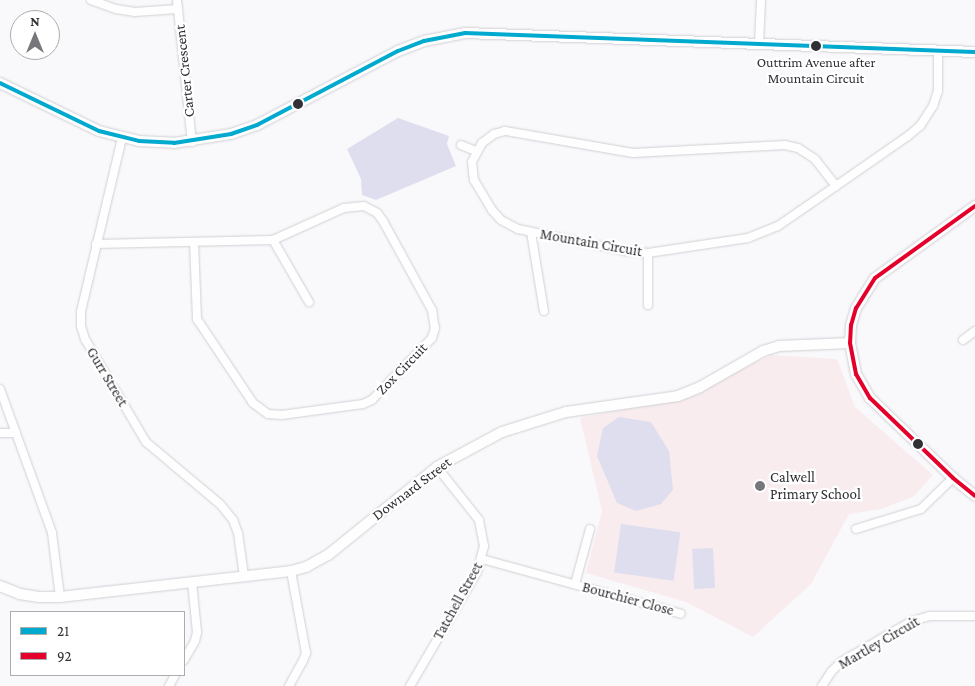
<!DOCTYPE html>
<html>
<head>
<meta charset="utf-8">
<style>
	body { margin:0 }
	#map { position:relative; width:975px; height:686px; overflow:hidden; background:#f9f9fc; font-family:"Crimson Pro",serif }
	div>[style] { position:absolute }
	.education>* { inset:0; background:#f8ecee }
	.green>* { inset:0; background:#dedeef; transform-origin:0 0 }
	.roads { filter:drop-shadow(0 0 1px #d0d0d4) drop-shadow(0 0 1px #d0d0d4) }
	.minor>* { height:8px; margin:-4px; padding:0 4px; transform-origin:4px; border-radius:4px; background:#fefeff }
	.tertiary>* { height:10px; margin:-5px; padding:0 5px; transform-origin:5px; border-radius:5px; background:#fefeff }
	.bus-1>* { height:4px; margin:-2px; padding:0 2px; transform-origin:2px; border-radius:2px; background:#00a9ce }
	.bus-2>* { height:4px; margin:-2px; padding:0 2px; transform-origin:2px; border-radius:2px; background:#e4002b }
	.dots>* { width:14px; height:14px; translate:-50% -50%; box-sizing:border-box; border:2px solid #fff; border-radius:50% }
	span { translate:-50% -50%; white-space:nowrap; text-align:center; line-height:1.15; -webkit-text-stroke:4.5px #fff; paint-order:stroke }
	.bus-label { font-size:14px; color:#303035 }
	.street-label { font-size:15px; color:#303035 }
	.poi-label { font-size:15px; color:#303035 }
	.left { translate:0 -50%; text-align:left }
	.legend { position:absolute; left:10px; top:611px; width:175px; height:65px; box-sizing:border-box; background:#fff; border:1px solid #acacae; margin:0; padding:6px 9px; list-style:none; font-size:15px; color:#303035 }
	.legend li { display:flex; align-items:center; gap:10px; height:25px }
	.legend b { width:25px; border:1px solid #acacae }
	.north { position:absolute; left:10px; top:10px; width:50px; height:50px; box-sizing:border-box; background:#fff; border:1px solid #acacae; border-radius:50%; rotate:0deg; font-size:14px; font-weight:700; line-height:20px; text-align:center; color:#303035 }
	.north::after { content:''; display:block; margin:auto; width:18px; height:22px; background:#76767b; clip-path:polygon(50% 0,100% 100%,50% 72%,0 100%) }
</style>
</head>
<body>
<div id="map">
	<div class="education">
		<div style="clip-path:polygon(771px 355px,837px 359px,855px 407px,933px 475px,913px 497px,881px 509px,849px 514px,811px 584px,753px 637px,686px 602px,586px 573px,602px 511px,580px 418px,683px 398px)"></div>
	</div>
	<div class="green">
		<div style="clip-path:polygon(398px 118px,449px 136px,447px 144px,456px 166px,376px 200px,362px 195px,361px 179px,347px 149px)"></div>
		<div style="clip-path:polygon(619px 417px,651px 422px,669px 451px,673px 490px,661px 504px,636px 511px,617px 503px,597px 456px,603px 428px)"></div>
		<div style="left:621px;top:524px;width:60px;height:49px;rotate:8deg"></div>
		<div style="left:713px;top:548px;width:40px;height:21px;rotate:87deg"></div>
	</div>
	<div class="roads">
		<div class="minor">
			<div style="left:91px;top:0;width:27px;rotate:20deg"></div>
			<div style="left:116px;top:9px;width:19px;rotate:9deg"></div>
			<div style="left:135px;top:12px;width:43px;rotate:-4deg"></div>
			<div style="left:177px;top:0;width:143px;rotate:84deg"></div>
			<div style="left:759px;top:44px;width:44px;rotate:-87.4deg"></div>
			<div style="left:122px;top:138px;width:179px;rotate:103.3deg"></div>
			<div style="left:81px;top:312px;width:14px;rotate:90deg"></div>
			<div style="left:81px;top:326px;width:14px;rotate:73deg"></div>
			<div style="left:85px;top:339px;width:120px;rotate:59.4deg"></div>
			<div style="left:146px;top:442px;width:97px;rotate:40deg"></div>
			<div style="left:220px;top:504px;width:21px;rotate:51deg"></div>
			<div style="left:233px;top:520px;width:14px;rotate:69deg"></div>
			<div style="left:238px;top:533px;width:43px;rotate:82.1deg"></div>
			<div style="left:461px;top:145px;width:16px;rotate:22deg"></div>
			<div style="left:836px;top:186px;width:34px;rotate:-128deg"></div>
			<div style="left:815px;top:159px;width:20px;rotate:-147deg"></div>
			<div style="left:798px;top:148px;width:13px;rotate:-167deg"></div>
			<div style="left:785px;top:145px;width:152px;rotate:177deg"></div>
			<div style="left:633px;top:153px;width:130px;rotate:-170.2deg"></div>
			<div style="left:505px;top:131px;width:11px;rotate:165deg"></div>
			<div style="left:494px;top:134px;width:15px;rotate:143deg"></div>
			<div style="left:482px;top:143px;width:21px;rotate:118deg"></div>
			<div style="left:472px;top:162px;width:18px;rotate:84deg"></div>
			<div style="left:474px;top:180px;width:35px;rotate:59deg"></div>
			<div style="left:492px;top:210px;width:13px;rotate:48deg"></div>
			<div style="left:501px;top:220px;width:19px;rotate:28deg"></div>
			<div style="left:518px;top:229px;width:109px;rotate:11.6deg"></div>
			<div style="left:625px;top:251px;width:23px;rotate:5deg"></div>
			<div style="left:648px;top:253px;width:101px;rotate:-8.5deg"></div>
			<div style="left:748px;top:238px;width:32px;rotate:-22deg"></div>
			<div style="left:778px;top:226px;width:70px;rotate:-34.6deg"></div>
			<div style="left:836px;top:186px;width:88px;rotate:-34.8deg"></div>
			<div style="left:908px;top:136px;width:16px;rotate:-40deg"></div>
			<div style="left:920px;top:126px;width:24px;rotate:-57deg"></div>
			<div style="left:933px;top:106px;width:16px;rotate:-72deg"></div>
			<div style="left:938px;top:91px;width:39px;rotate:-90deg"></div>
			<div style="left:531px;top:232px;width:80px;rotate:80.7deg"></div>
			<div style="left:273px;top:240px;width:72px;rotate:59.9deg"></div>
			<div style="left:96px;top:244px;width:177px;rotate:-1.3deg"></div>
			<div style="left:273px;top:240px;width:78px;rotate:-24.3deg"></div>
			<div style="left:344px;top:208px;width:20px;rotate:-6deg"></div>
			<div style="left:364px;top:206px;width:15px;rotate:28deg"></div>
			<div style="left:377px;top:213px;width:10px;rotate:53deg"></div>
			<div style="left:383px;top:221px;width:102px;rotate:61.2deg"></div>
			<div style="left:432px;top:310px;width:18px;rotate:81deg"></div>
			<div style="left:435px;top:328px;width:10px;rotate:107deg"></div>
			<div style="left:432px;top:338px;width:86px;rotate:134.1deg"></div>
			<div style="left:372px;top:400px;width:10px;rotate:156deg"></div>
			<div style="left:363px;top:404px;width:82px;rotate:172.3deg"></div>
			<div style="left:282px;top:415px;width:14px;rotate:-176deg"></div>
			<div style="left:268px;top:414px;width:19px;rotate:-144deg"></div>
			<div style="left:253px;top:403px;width:101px;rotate:-123.7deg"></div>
			<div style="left:197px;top:319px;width:77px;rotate:-92.2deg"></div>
			<div style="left:648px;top:305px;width:52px;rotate:-90deg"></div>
			<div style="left:963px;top:340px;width:15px;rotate:-37deg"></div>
			<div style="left:0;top:389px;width:153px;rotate:70.1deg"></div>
			<div style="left:52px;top:533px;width:64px;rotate:82.9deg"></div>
			<div style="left:0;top:433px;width:16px"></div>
			<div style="left:856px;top:529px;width:68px;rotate:-17.1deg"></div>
			<div style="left:921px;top:509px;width:45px;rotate:-44.1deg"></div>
			<div style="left:482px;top:559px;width:206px;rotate:15.4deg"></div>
			<div style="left:575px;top:584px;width:57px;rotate:-74.7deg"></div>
			<div style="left:184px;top:660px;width:22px;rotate:-60deg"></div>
			<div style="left:195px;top:641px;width:9px;rotate:-77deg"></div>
			<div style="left:197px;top:632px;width:50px;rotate:-95.7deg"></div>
			<div style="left:169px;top:686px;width:13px;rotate:-61deg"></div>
			<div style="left:289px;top:686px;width:29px;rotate:-61deg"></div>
			<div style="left:303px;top:661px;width:9px;rotate:-69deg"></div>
			<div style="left:306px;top:653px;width:83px;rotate:-100.4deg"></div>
			<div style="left:410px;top:686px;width:132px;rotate:-59.6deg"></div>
			<div style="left:477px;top:572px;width:27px;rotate:-75deg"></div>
			<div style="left:484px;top:546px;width:26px;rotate:-101deg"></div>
			<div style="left:479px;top:520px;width:68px;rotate:-128.4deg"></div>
			<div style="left:822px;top:686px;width:17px;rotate:-57deg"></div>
			<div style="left:831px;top:672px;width:14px;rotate:-45deg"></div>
			<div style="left:841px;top:662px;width:82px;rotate:-30deg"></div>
			<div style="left:912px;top:621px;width:18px;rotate:-16deg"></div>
			<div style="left:929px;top:616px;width:46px"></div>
		</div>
		<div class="tertiary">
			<div style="left:0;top:83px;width:110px;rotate:25.9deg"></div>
			<div style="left:99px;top:131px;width:41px;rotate:14deg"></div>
			<div style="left:139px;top:141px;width:35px;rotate:3deg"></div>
			<div style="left:174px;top:143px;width:58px;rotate:-9deg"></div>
			<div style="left:231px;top:134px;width:28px;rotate:-19deg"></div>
			<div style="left:257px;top:125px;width:159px;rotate:-27.7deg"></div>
			<div style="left:398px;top:51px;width:28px;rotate:-21deg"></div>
			<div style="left:424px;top:41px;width:42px;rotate:-11deg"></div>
			<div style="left:465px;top:33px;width:510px;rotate:2.13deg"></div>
			<div style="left:975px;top:206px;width:123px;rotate:144.2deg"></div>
			<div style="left:875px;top:278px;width:36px;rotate:122deg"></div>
			<div style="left:856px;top:308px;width:18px;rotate:106deg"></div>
			<div style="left:851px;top:325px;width:18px;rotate:93deg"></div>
			<div style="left:850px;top:343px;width:32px;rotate:79deg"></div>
			<div style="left:856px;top:374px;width:28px;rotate:60deg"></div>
			<div style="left:870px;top:398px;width:115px;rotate:43.9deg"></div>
			<div style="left:953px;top:478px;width:28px;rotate:39deg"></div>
			<div style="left:0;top:586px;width:22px;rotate:22deg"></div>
			<div style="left:20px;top:594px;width:19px;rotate:9deg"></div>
			<div style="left:39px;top:597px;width:21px"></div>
			<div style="left:60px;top:597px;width:232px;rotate:-6.4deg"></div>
			<div style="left:291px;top:571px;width:16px;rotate:-15deg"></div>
			<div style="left:306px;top:567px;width:25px;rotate:-29deg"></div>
			<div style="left:328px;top:555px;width:140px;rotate:-38.9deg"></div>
			<div style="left:437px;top:467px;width:74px;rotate:-28.3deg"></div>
			<div style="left:502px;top:432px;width:67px;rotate:-17.4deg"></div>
			<div style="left:566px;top:412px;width:113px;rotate:-8.1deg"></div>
			<div style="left:678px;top:396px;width:24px;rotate:-22deg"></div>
			<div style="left:700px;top:387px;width:73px;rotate:-29.7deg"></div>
			<div style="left:763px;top:351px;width:17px;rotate:-17deg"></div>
			<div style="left:779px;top:346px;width:71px;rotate:-2.4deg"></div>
		</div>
	</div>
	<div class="bus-1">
		<div style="left:0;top:83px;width:110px;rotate:25.9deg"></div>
		<div style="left:99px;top:131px;width:41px;rotate:14deg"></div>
		<div style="left:139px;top:141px;width:35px;rotate:3deg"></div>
		<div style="left:174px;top:143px;width:58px;rotate:-9deg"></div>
		<div style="left:231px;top:134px;width:28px;rotate:-19deg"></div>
		<div style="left:257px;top:125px;width:159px;rotate:-27.7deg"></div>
		<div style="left:398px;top:51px;width:28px;rotate:-21deg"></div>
		<div style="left:424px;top:41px;width:42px;rotate:-11deg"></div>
		<div style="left:465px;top:33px;width:510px;rotate:2.13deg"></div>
	</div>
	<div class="bus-2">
		<div style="left:975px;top:206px;width:123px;rotate:144.2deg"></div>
		<div style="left:875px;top:278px;width:36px;rotate:122deg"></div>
		<div style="left:856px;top:308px;width:18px;rotate:106deg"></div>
		<div style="left:851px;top:325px;width:18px;rotate:93deg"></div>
		<div style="left:850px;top:343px;width:32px;rotate:79deg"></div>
		<div style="left:856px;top:374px;width:28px;rotate:60deg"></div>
		<div style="left:870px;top:398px;width:115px;rotate:43.9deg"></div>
		<div style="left:953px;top:478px;width:28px;rotate:39deg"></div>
	</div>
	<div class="dots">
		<div style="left:816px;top:46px;background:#303035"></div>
		<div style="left:298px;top:104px;background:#303035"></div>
		<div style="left:918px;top:444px;background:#303035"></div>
		<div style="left:760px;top:486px;background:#76767b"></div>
	</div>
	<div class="bus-label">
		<span style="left:816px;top:70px">Outtrim Avenue after<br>Mountain Circuit</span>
	</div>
	<div class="street-label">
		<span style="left:185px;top:71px;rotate:-96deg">Carter Crescent</span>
		<span style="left:591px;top:243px;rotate:10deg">Mountain Circuit</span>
		<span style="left:402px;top:369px;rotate:-46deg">Zox Circuit</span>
		<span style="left:107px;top:377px;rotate:59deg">Gurr Street</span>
		<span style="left:412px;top:489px;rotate:-37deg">Downard Street</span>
		<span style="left:628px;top:599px;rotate:15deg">Bourchier Close</span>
		<span style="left:458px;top:601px;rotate:-61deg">Tatchell Street</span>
		<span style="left:879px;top:643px;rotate:-30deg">Martley Circuit</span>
	</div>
	<div class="poi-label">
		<span class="left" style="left:770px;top:486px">Calwell<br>Primary School</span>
	</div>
	<ul class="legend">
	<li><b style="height:6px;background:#00a9ce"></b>21</li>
	<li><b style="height:6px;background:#e4002b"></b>92</li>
	</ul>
	<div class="north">N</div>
</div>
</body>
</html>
